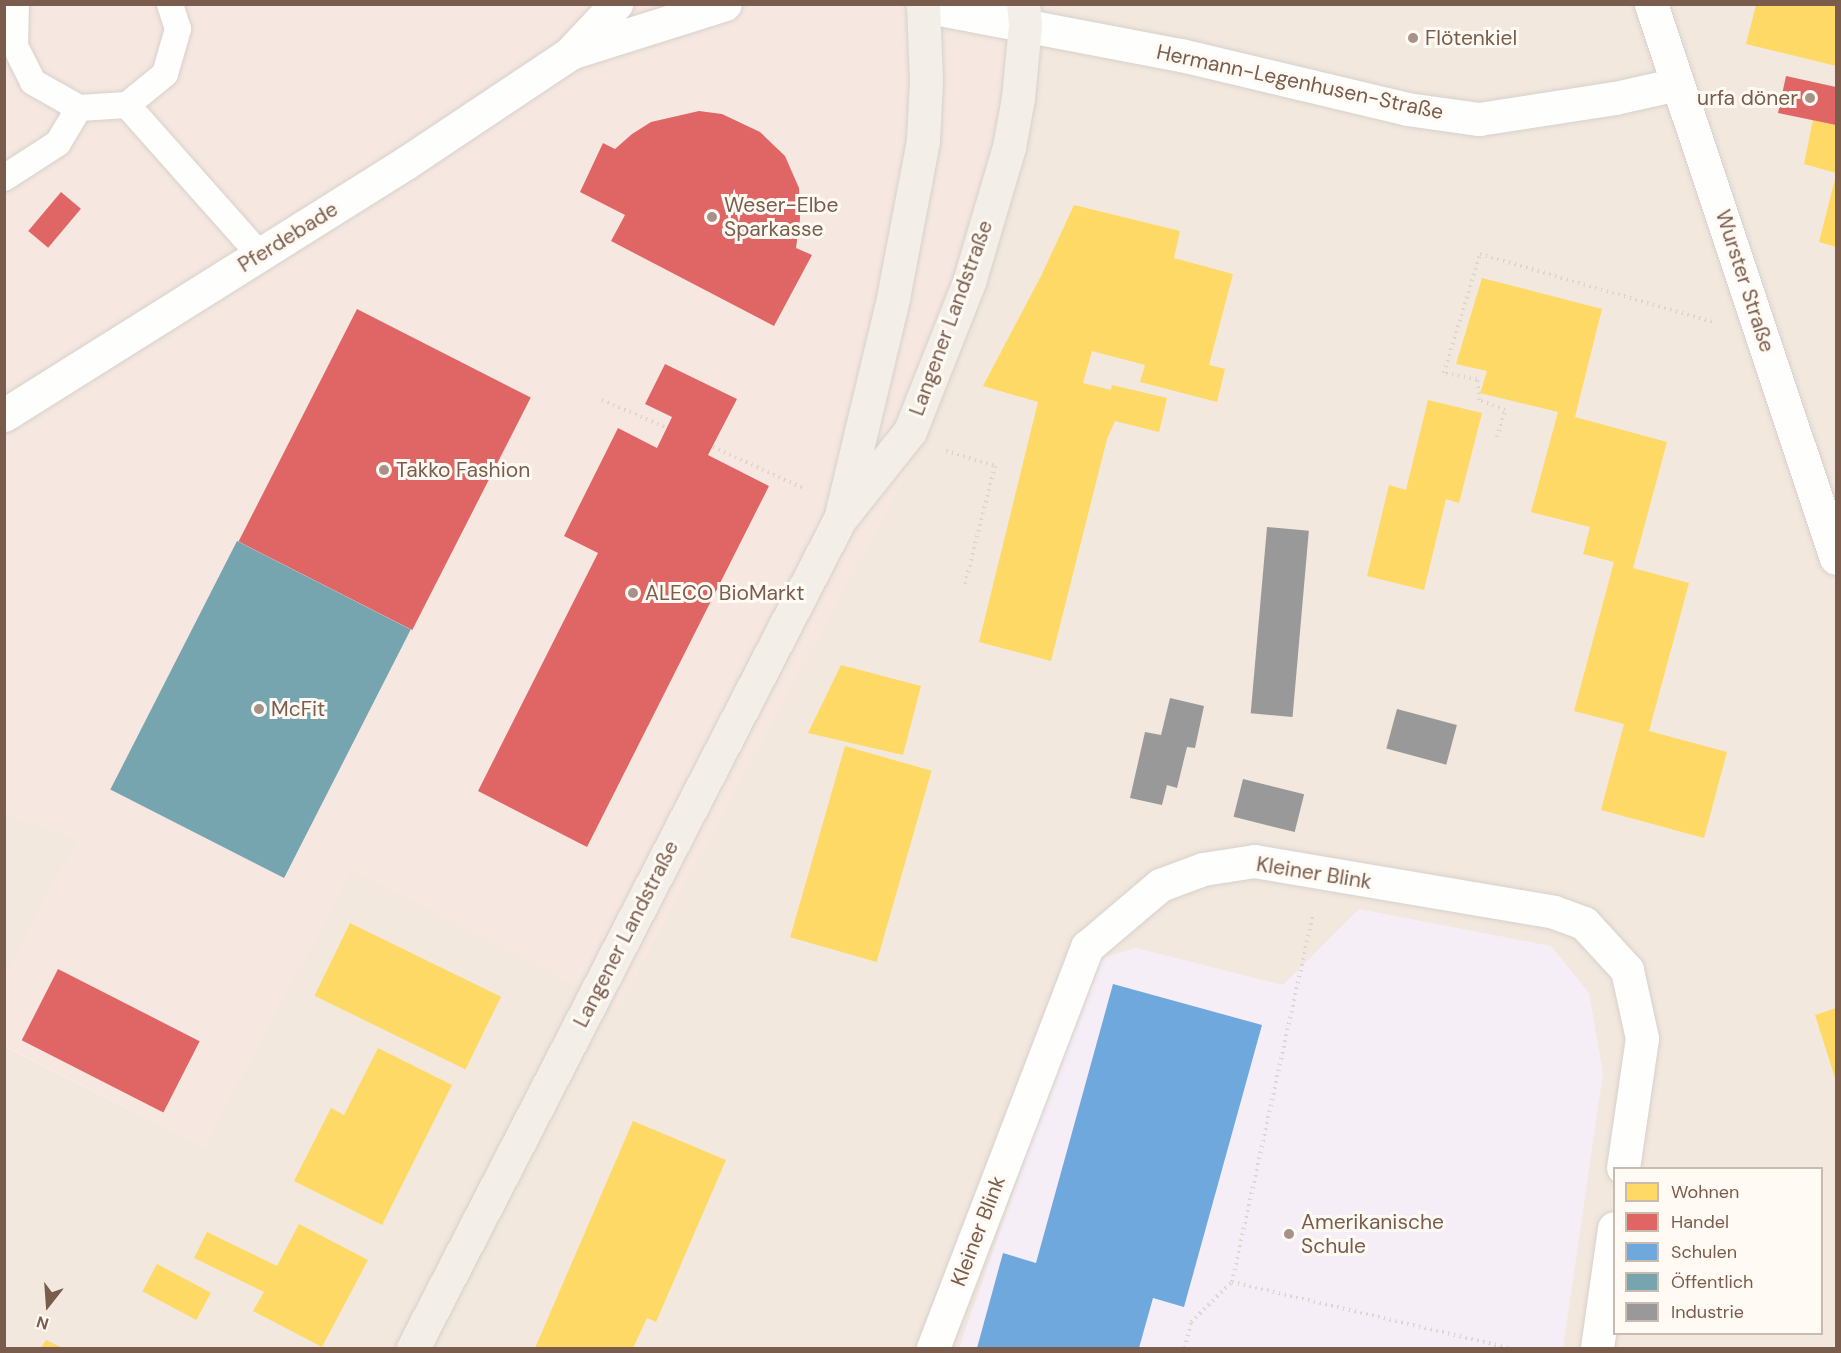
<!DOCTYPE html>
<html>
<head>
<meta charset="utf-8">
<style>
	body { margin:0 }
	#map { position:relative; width:1841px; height:1353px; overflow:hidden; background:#f9f5f0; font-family:"DM Sans",sans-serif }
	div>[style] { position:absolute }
	.residential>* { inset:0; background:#f2e8de }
	.commercial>* { inset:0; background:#f6e8e1 }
	.education>* { inset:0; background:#f6eef6 }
	.homes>* { inset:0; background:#ffd966; transform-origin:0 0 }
	.shops>* { inset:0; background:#e06666; transform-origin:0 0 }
	.schools>* { inset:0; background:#6fa8dc }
	.public>* { inset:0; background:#76a5af; transform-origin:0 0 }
	.industry>* { inset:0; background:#999; transform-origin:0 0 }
	.path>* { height:4px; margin-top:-2px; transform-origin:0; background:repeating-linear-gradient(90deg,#dcd5d0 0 1.5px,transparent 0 6px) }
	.roads { filter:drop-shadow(0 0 2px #d7d1cb) drop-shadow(0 0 2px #d7d1cb) }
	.service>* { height:26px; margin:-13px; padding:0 13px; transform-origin:13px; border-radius:13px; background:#fefefd }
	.minor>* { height:33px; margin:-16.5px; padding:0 16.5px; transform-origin:16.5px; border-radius:16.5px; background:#fefefd }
	.tertiary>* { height:33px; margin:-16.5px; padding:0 16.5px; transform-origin:16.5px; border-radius:16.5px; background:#fefefd }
	.primary>* { height:33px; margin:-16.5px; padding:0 16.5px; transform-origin:16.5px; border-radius:16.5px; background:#f3eee8 }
	.dots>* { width:16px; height:16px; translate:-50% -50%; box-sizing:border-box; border:3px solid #fffaf3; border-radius:50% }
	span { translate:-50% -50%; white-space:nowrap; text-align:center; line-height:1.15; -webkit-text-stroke:6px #fffaf3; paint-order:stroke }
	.poi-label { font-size:21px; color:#7a5c4d }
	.left { translate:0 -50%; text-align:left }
	.right { translate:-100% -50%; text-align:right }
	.street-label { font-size:21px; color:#7a5c4d }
	.frame { position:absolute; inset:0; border:6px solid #7a5c4d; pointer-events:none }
	.legend { position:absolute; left:1613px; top:1167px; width:210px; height:168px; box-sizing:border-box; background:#fffaf3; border:2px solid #cabbb1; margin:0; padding:8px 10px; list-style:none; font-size:18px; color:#7a5c4d }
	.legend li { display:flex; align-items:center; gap:12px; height:30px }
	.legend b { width:30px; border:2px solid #cabbb1 }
	.north { position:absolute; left:18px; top:1275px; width:60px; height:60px; -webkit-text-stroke:4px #fffaf3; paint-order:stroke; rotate:197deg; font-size:16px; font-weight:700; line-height:24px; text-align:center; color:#7a5c4d }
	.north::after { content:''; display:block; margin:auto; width:21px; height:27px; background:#7a5c4d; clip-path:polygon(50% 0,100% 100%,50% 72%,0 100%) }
</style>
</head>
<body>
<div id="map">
	<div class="residential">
		<div style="clip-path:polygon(evenodd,1042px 5px,1836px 5px,1836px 1348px,5px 1348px,4px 1046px,203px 1147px,352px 869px,619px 1006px,1047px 56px,1042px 5px,1614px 1168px,1822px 1168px,1822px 1334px,1614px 1334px,1614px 1168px)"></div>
		<div style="clip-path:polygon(5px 812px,79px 839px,5px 976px)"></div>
	</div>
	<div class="commercial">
		<div style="clip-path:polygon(4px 5px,1042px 5px,1047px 56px,984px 283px,926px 438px,619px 1006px,352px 870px,203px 1147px,5px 1046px,5px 976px,79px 839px,5px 812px)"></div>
	</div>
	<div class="education">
		<div style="clip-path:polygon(1359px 909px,1551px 946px,1589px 993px,1603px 1073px,1563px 1348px,959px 1348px,1037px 1125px,1102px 958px,1136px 948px,1283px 985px)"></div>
	</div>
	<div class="homes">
		<div style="clip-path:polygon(1756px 5px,1836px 5px,1836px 66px,1746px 44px)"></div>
		<div style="clip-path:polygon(1813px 120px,1836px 125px,1836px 173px,1804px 164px)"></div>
		<div style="clip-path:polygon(1836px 175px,1836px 247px,1819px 242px)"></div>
		<div style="clip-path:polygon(1074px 205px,1180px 231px,1174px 258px,1233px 274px,1209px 365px,1225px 369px,1217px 402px,1140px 382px,1145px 365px,1092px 351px,1083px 383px,1111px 390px,1112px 385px,1167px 398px,1159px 432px,1115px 421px,1107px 439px,1051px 661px,979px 642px,1038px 402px,983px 386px,1041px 276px)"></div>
		<div style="clip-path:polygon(1482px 278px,1602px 309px,1575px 417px,1667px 442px,1633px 568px,1689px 583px,1649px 731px,1727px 752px,1704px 838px,1601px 810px,1624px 724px,1574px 711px,1614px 562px,1583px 554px,1590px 527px,1531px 512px,1558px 412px,1480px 393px,1487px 371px,1456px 364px)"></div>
		<div style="clip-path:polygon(1428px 400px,1482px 413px,1459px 503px,1446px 499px,1424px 590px,1367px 576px,1389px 485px,1406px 490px)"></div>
		<div style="clip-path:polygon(841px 665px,921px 686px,903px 755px,808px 733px)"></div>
		<div style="left:845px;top:746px;width:90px;height:199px;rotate:16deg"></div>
		<div style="left:350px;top:923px;width:168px;height:81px;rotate:26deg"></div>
		<div style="clip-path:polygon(1836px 1008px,1836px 1081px,1815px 1015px)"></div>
		<div style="clip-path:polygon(378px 1048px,452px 1085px,382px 1225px,294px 1181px,331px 1108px,344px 1115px)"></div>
		<div style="clip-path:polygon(633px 1121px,726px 1160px,656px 1322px,647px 1318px,633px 1348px,535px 1348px)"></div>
		<div style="clip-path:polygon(299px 1224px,368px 1260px,322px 1347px,253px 1311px,264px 1292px,194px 1258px,207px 1232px,277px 1266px)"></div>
		<div style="left:157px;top:1264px;width:61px;height:31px;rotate:28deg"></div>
		<div style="clip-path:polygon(46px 1340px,63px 1348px,41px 1348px)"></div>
	</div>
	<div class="shops">
		<div style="clip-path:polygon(1786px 76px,1836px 87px,1836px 125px,1778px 113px)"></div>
		<div style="clip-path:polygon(699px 111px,722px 114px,760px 132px,785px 156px,799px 188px,800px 219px,796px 248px,812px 255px,774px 326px,611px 241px,625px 215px,580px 192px,603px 143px,615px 149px,632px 134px,651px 122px)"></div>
		<div style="left:61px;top:192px;width:26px;height:51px;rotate:40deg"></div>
		<div style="left:357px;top:309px;width:195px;height:261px;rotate:27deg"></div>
		<div style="clip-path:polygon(665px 364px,737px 399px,708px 455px,769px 486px,587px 847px,478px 791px,598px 553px,564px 536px,618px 428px,657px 448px,672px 417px,645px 404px)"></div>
		<div style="left:58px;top:969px;width:159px;height:80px;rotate:27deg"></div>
	</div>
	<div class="schools">
		<div style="clip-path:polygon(1113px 984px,1262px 1025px,1184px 1307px,1153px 1298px,1139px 1348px,977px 1348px,1003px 1253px,1036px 1263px)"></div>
	</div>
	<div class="public">
		<div style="left:237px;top:541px;width:195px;height:279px;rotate:27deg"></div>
	</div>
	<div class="industry">
		<div style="left:1267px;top:527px;width:42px;height:187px;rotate:5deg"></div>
		<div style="clip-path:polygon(1170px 698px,1204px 706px,1195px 748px,1187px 747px,1177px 788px,1167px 785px,1162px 805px,1130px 798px,1145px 732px,1161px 735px)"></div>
		<div style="left:1397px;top:709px;width:62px;height:41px;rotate:15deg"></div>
		<div style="left:1243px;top:779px;width:63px;height:39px;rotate:14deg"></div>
	</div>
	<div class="path">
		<div style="left:602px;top:400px;width:71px;rotate:23.3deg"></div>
		<div style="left:1497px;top:437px;width:28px;rotate:-73deg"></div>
		<div style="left:1505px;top:410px;width:28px;rotate:-159deg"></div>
		<div style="left:1479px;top:400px;width:21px;rotate:-95deg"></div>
		<div style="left:1477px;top:379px;width:34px;rotate:-170deg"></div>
		<div style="left:1444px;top:373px;width:124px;rotate:-73.2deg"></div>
		<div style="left:1480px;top:254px;width:243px;rotate:16.3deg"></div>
		<div style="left:713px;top:447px;width:101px;rotate:24.5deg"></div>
		<div style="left:946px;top:451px;width:51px;rotate:17deg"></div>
		<div style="left:995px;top:466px;width:122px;rotate:104.3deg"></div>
		<div style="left:1232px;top:1282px;width:285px;rotate:13.4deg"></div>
		<div style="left:1185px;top:1348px;width:27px;rotate:-77deg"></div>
		<div style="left:1191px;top:1322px;width:57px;rotate:-44.3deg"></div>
		<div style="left:1232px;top:1282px;width:377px;rotate:-77.6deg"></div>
	</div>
	<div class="roads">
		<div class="service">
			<div style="left:16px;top:4px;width:42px;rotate:91.4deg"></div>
			<div style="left:15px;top:46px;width:40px;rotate:63.4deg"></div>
			<div style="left:33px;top:82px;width:53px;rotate:29.5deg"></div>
			<div style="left:79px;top:108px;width:48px;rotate:-3.6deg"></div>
			<div style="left:127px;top:105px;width:49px;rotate:-39.2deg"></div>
			<div style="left:165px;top:74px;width:47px;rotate:-73.9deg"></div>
			<div style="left:178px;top:29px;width:26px;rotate:-108deg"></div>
			<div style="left:127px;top:105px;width:200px;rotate:48.4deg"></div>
			<div style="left:4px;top:178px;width:64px;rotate:-32.9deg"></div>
			<div style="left:58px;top:143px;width:41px;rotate:-59deg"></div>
		</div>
		<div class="minor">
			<div style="left:573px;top:52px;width:159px;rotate:-17.5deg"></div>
			<div style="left:4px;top:415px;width:476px;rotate:-32.1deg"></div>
			<div style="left:407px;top:162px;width:195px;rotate:-33.7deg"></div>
			<div style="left:569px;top:54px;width:69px;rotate:-46.8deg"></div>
			<div style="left:933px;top:1348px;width:430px;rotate:-69deg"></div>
			<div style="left:1087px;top:947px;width:96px;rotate:-40.3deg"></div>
			<div style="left:1160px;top:885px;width:46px;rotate:-20.4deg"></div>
			<div style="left:1203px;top:869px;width:52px;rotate:-8.9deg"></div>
			<div style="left:1254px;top:861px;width:304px;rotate:9.6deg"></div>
			<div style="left:1554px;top:912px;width:32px;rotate:20deg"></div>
			<div style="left:1584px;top:923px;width:64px;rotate:47.5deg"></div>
			<div style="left:1627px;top:970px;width:70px;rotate:77.6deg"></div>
			<div style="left:1642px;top:1038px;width:131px;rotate:98.3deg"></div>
			<div style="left:1597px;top:1348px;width:121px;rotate:-81.9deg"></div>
		</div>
		<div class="tertiary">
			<div style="left:1651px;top:4px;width:584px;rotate:71.53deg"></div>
			<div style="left:923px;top:6px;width:263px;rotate:10.8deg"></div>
			<div style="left:1181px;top:55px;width:232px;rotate:13.4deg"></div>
			<div style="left:1407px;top:109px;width:73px;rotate:7.9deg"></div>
			<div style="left:1479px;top:119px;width:138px;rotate:-8.8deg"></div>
			<div style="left:1615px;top:98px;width:64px;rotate:-12.7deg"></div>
		</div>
		<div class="primary">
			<div style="left:842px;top:511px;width:219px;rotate:-76.5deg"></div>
			<div style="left:893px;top:298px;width:161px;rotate:-79.2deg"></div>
			<div style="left:923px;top:140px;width:59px;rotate:-87.1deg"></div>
			<div style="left:926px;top:81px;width:77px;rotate:-92.2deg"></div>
			<div style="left:413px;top:1348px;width:933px;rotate:-62.75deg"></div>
			<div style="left:840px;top:519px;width:112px;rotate:-51.5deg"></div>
			<div style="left:910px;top:431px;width:160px;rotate:-68.4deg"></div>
			<div style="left:969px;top:282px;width:141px;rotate:-73.5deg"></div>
			<div style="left:1009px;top:147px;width:50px;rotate:-79.6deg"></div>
			<div style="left:1018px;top:98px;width:73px;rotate:-84.5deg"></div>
			<div style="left:1025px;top:25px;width:21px;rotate:-95deg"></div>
		</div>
	</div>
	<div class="dots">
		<div style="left:1413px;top:38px;background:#a69286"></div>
		<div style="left:1810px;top:98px;background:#a69286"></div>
		<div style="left:712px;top:217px;background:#a69286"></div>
		<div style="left:384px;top:470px;background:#a69286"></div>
		<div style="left:633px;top:593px;background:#a69286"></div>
		<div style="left:259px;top:709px;background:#a69286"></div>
		<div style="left:1289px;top:1234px;background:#a69286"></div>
	</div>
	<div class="poi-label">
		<span class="left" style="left:1425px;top:38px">Flötenkiel</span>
		<span class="right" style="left:1798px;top:98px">urfa döner</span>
		<span class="left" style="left:724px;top:217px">Weser-Elbe<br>Sparkasse</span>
		<span class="left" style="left:396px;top:470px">Takko Fashion</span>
		<span class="left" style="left:645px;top:593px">ALECO BioMarkt</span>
		<span class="left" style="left:271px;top:709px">McFit</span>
		<span class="left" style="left:1301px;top:1234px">Amerikanische<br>Schule</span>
	</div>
	<div class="street-label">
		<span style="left:1300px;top:82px;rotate:12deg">Hermann-Legenhusen-Straße</span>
		<span style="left:288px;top:237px;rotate:-32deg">Pferdebade</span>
		<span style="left:1745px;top:281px;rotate:72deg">Wurster Straße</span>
		<span style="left:951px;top:318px;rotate:-70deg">Langener Landstraße</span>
		<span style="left:1314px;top:873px;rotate:9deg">Kleiner Blink</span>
		<span style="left:626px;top:934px;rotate:-63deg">Langener Landstraße</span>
		<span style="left:978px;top:1231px;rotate:-69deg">Kleiner Blink</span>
	</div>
	<div class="frame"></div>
	<ul class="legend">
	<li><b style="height:16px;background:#ffd966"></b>Wohnen</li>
	<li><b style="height:16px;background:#e06666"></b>Handel</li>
	<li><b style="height:16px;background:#6fa8dc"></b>Schulen</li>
	<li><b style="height:16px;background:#76a5af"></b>Öffentlich</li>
	<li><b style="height:16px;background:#999"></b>Industrie</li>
	</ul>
	<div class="north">N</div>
</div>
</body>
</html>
